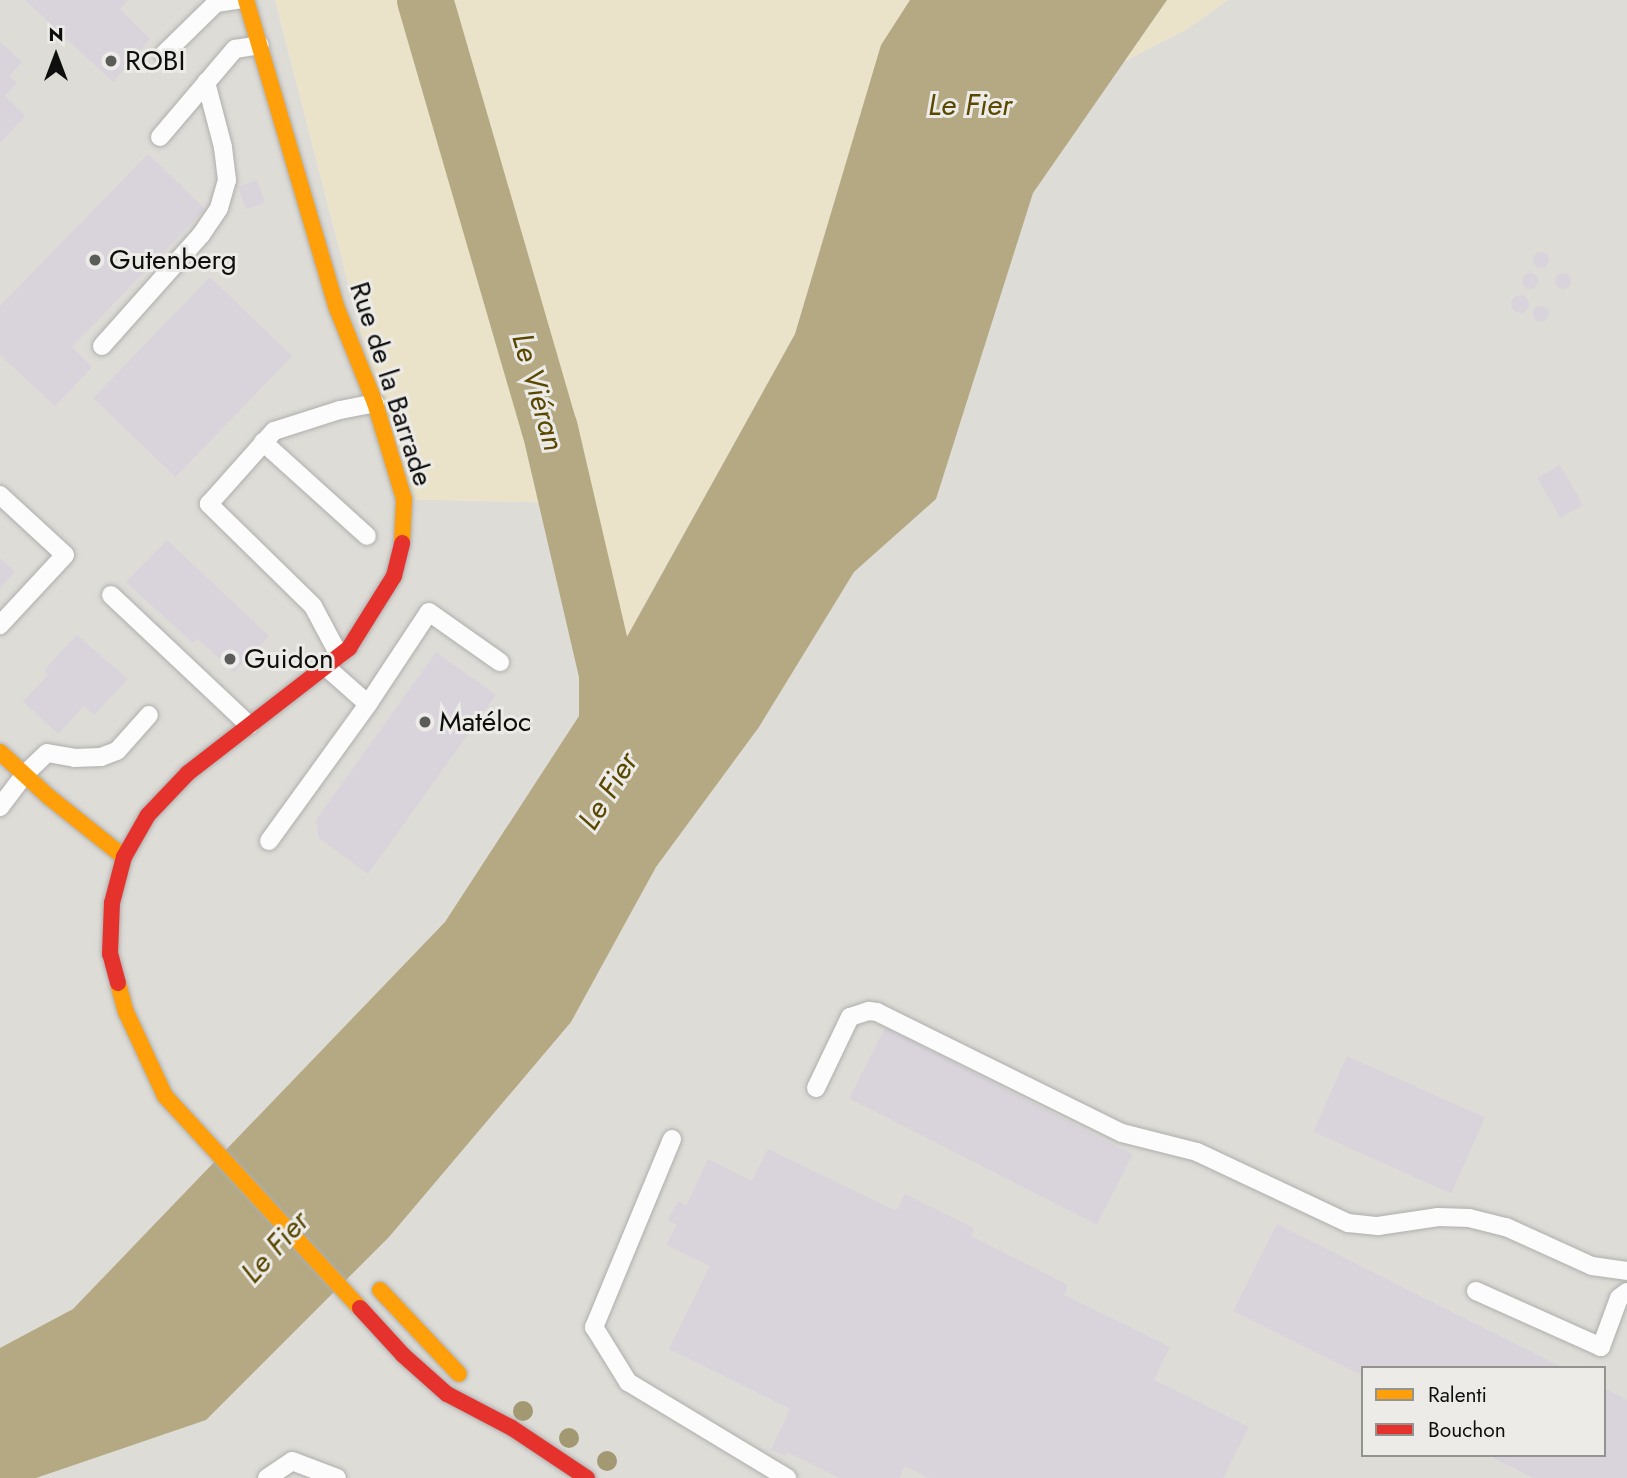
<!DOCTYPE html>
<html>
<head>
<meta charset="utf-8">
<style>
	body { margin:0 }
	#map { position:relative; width:1627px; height:1478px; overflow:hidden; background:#ebeae9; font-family:Jost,sans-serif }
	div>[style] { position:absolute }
	.built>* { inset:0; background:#dedcd7 }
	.green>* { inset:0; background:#eae3ca }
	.water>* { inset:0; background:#b4a982 }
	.river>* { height:56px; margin:-28px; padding:0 28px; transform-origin:28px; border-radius:28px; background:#b4a982 }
	.building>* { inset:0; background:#d9d3dc; transform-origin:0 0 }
	.round { border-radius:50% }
	.roads { filter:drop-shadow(0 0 2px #aeaeac) drop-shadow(0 0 2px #aeaeac) }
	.lane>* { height:18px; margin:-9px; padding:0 9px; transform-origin:9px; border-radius:9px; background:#fcfcfc }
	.slow>* { height:16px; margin:-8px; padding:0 8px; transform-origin:8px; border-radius:8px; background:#ff9f0a }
	.jam>* { height:16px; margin:-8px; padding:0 8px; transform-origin:8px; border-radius:8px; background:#e5322d }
	.trees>* { width:20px; height:20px; margin:-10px; border-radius:50%; background:#a29872 }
	.dots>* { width:19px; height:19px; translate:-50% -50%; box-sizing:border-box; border:4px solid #ecebe8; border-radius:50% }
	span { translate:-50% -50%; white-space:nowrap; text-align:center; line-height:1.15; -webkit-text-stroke:6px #ecebe8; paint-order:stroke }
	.poi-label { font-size:28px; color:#0e0e0d }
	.left { translate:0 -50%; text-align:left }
	.street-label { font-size:28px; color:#0e0e0d }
	.water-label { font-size:30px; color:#5a4800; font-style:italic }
	.legend { position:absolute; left:1361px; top:1366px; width:245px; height:91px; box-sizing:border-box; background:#ecebe8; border:2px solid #939390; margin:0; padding:9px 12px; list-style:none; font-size:21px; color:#0e0e0d }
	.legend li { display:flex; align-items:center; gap:14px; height:35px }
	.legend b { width:35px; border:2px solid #939390 }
	.north { position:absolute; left:21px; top:21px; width:70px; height:70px; -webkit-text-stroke:5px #ecebe8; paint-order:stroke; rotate:0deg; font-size:19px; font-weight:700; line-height:28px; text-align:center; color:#0e0e0d }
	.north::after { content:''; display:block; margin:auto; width:24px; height:32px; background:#0e0e0d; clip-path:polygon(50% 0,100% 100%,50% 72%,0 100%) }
</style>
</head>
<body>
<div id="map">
	<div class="built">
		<div style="clip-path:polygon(evenodd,0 0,275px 0,404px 499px,564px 503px,610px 665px,881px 45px,910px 0,1125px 61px,1187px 29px,1228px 0,1627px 0,1627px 1478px,0 1478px,0 0,1363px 1368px,1604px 1368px,1604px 1455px,1363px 1455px,1363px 1368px)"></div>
	</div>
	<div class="green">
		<div style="clip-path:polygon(275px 0,910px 0,881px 45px,795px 334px,610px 666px,564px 503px,404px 499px)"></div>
		<div style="clip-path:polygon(1167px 0,1228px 0,1187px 29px,1125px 61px)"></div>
	</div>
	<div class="water">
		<div style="clip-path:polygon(910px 0,1167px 0,1033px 193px,936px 499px,854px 572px,759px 727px,656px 867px,571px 1022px,389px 1237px,206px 1420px,36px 1478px,0 1478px,0 1348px,73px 1309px,445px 922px,607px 673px,795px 334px,881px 45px)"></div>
	</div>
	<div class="river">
		<div style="left:425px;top:0;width:447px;rotate:73.8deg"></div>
		<div style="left:550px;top:429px;width:251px;rotate:76.9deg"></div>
		<div style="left:607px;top:673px;width:77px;rotate:90deg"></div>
	</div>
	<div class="building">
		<div style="clip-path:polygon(25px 0,128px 0,120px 9px,150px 39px,113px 82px)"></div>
		<div style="clip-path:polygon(0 42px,22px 62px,9px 76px,17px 83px,5px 96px,25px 116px,0 143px)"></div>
		<div style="clip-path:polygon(148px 154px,205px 209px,72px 347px,92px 367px,55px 406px,0 355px,0 306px)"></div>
		<div style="left:257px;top:180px;width:24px;height:20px;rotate:71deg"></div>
		<div class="round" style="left:1533px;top:252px;width:16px;height:16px"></div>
		<div class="round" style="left:1522px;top:273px;width:16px;height:16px"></div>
		<div class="round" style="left:1555px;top:273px;width:16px;height:16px"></div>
		<div style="left:210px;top:277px;width:114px;height:168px;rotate:44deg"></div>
		<div class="round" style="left:1511px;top:295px;width:18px;height:18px"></div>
		<div class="round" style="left:1533px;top:306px;width:16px;height:16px"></div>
		<div style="left:1560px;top:465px;width:46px;height:26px;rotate:60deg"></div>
		<div style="clip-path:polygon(167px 540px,269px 636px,234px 672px,198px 639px,193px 643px,126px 582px)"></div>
		<div style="clip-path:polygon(0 558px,15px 572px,0 588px)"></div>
		<div style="clip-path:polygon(77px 635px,128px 679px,94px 715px,84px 706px,58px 734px,23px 701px,48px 675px,44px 670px)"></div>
		<div style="clip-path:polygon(436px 652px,496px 695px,368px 874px,319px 838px,316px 820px)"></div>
		<div style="left:885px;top:1028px;width:278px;height:79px;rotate:27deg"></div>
		<div style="left:1347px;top:1056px;width:151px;height:83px;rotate:24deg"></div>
		<div style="clip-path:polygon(768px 1149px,896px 1211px,905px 1194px,974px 1228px,971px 1236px,1068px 1285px,1064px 1295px,1170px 1347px,1154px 1380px,1249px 1427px,1223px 1478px,929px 1478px,905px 1466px,899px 1478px,839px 1478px,787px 1452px,785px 1456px,771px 1450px,790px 1409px,669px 1349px,710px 1266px,666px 1245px,677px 1225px,668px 1220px,678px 1201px,686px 1206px,708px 1159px,752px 1181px)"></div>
		<div style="clip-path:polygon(1277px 1224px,1484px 1328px,1563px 1368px,1363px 1368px,1363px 1376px,1233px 1311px)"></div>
		<div style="clip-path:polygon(1604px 1388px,1627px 1400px,1627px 1478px,1533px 1478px,1488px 1455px,1604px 1455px)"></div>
	</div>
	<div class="roads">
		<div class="lane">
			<div style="left:164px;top:54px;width:73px;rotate:-44.4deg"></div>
			<div style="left:216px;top:3px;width:22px;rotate:-8deg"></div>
			<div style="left:160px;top:137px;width:116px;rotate:-49.6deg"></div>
			<div style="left:235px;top:49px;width:25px;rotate:-9deg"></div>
			<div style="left:102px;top:346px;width:149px;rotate:-48.3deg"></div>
			<div style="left:201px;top:235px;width:32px;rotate:-56deg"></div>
			<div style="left:219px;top:208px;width:29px;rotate:-74deg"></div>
			<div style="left:227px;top:180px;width:33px;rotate:-97deg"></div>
			<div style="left:223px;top:147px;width:67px;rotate:-104.7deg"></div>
			<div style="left:263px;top:442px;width:140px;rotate:42.1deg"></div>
			<div style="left:0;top:495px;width:88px;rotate:42.7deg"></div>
			<div style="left:65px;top:555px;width:96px;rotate:132.9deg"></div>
			<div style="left:111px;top:595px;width:190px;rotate:43.3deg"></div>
			<div style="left:339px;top:655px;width:55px;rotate:-118deg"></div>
			<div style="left:313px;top:606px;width:146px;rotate:-135.6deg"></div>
			<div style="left:209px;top:504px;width:98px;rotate:-48.3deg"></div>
			<div style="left:274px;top:431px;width:69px;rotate:-17.7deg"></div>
			<div style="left:340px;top:410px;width:36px;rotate:-11deg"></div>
			<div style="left:325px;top:666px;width:57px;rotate:41.5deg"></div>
			<div style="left:368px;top:704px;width:110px;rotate:-56.5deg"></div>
			<div style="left:429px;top:612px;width:87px;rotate:35.2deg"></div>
			<div style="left:0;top:807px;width:41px;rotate:-52.9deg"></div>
			<div style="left:25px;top:774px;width:30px;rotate:-44deg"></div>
			<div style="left:47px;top:753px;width:27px;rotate:10deg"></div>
			<div style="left:74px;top:758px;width:27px;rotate:-2deg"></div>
			<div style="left:101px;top:757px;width:17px;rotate:-21deg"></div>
			<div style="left:117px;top:751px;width:48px;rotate:-48.4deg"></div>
			<div style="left:269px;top:841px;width:169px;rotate:-54.1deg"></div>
			<div style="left:816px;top:1088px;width:79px;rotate:-64.4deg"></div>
			<div style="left:850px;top:1017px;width:20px;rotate:-18deg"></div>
			<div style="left:869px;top:1011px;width:8px;rotate:7deg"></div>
			<div style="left:877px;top:1012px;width:273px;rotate:26.3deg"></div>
			<div style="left:1122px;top:1133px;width:77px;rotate:14.2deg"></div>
			<div style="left:1197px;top:1152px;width:167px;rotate:25.2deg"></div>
			<div style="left:1348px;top:1223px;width:30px;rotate:6deg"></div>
			<div style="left:1378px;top:1226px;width:61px;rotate:-8.5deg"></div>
			<div style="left:1438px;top:1217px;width:31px;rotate:2deg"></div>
			<div style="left:1469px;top:1218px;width:38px;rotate:14deg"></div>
			<div style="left:1506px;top:1227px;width:94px;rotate:24.4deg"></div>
			<div style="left:1592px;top:1266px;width:35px;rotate:8deg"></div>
			<div style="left:672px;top:1139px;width:204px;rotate:112.5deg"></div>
			<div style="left:594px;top:1327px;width:65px;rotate:58.3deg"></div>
			<div style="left:628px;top:1382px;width:186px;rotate:31.1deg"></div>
			<div style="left:1476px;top:1291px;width:137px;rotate:24.1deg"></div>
			<div style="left:1601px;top:1347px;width:52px;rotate:-69.8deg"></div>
			<div style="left:1619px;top:1298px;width:10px;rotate:-37deg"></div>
			<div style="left:267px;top:1478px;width:30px;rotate:-34deg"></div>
			<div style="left:292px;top:1461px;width:48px;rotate:20.7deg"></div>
		</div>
		<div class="slow">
			<div style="left:246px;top:0;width:319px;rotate:73.6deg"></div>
			<div style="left:336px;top:306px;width:105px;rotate:68.1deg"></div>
			<div style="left:375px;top:403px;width:100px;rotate:73.2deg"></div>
			<div style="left:404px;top:499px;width:44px;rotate:92.6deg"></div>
			<div style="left:0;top:752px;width:67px;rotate:42.6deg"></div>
			<div style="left:49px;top:797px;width:96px;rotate:38.7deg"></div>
			<div style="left:118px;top:983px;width:30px;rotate:75deg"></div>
			<div style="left:126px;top:1012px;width:93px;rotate:65.1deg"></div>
			<div style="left:165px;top:1096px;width:288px;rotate:47.4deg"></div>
			<div style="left:380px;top:1290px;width:115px;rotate:46.8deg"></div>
		</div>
		<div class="jam">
			<div style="left:118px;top:983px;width:30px;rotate:-105deg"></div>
			<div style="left:110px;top:954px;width:51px;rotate:-87.8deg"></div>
			<div style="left:112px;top:903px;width:48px;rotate:-75.4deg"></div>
			<div style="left:124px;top:857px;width:48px;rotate:-60.3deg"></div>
			<div style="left:148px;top:815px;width:58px;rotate:-46.4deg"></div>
			<div style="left:188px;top:773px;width:204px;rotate:-37.8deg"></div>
			<div style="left:349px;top:648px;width:85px;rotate:-58deg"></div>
			<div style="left:394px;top:576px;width:34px;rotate:-76deg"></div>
			<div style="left:360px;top:1308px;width:64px;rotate:47.5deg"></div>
			<div style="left:403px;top:1355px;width:59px;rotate:41.6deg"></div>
			<div style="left:447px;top:1394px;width:73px;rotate:27.6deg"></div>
			<div style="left:512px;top:1428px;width:90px;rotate:33.7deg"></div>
		</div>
	</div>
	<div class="trees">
		<div style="left:523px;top:1411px"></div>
		<div style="left:569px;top:1438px"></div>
		<div style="left:607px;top:1461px"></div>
	</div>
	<div class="dots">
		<div style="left:111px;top:61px;background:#5b5b5a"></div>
		<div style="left:95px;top:260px;background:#5b5b5a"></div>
		<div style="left:230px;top:659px;background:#5b5b5a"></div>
		<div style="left:425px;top:722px;background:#5b5b5a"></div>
	</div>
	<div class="poi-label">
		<span class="left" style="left:125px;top:61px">ROBI</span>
		<span class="left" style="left:109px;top:260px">Gutenberg</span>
		<span class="left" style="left:244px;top:659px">Guidon</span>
		<span class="left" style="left:439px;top:722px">Matéloc</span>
	</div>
	<div class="street-label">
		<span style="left:391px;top:384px;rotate:72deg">Rue de la Barrade</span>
	</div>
	<div class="water-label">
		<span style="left:970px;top:105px">Le Fier</span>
		<span style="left:538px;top:392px;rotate:74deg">Le Viéran</span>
		<span style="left:608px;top:791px;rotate:-58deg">Le Fier</span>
		<span style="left:275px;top:1247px;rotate:-48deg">Le Fier</span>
	</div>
	<ul class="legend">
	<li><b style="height:9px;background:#ff9f0a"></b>Ralenti</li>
	<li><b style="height:9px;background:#e5322d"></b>Bouchon</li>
	</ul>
	<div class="north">N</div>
</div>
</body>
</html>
